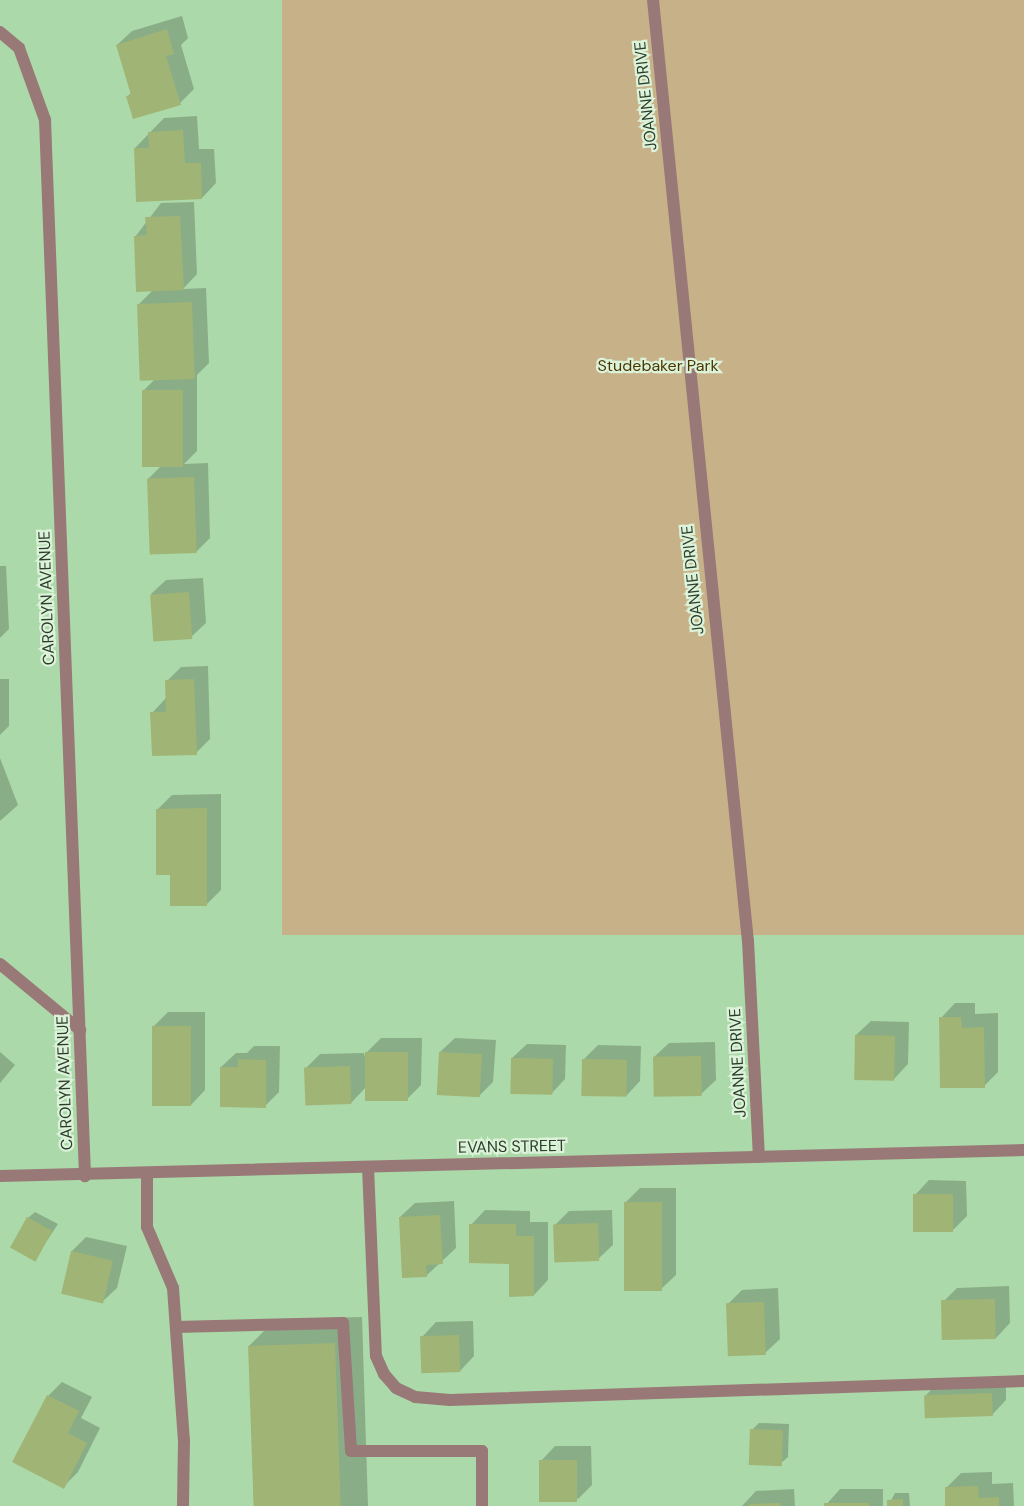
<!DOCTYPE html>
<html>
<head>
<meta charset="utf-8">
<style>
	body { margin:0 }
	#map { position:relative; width:1024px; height:1506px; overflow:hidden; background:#acd9a9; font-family:"DM Sans",sans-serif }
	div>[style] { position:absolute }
	.green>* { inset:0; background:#c7b188; transform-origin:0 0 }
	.shadow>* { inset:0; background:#0003 }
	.building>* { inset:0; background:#a0b575; transform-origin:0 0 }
	.service>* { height:12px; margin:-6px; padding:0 6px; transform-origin:6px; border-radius:6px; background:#997977 }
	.minor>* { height:12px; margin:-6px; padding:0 6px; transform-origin:6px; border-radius:6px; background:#997977 }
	span { translate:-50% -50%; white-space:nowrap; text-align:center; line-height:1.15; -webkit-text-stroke:4.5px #dcf3da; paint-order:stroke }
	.street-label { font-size:16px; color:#2c3e2b }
	.park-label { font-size:16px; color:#4b3500 }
</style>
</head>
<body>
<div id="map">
	<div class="green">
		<div style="left:282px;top:0;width:742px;height:935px"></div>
	</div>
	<div class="shadow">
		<div style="clip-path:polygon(182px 16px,188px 38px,181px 45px,194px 89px,180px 103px,128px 96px,131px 93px,117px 45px,132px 31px)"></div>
		<div style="clip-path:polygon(197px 116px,199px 149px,214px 149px,216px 183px,202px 198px,135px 148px,164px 118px)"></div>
		<div style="clip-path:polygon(194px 202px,197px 274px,183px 289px,206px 288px,209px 363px,197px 375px,197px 451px,184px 464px,208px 463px,210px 538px,196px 552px,148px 479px,162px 465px,143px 391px,155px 379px,138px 305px,153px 290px,135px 237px,161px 203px)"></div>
		<div style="clip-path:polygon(0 566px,6px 566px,9px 629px,0 638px)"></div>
		<div style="clip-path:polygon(203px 578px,206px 623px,191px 637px,151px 594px,166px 580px)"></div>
		<div style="clip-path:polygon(208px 666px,210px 739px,196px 753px,152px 713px,166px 698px,167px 681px,181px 667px)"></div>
		<div style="clip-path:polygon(0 679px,9px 679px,9px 726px,0 735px)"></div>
		<div style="clip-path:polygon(0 758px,18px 805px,0 821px)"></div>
		<div style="clip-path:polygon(221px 794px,221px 890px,207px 904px,172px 873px,158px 809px,172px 795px)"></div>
		<div style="clip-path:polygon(955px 1003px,975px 1003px,975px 1014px,998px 1013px,998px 1072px,984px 1086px,941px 1018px)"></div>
		<div style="clip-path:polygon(168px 1012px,205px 1012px,205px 1090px,191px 1105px,154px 1026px)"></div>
		<div style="clip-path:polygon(871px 1021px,909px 1022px,908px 1064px,894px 1079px,856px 1035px)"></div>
		<div style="clip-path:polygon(381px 1038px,422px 1038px,421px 1085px,407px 1099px,367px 1086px,351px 1103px,305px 1069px,320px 1054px,364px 1053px,367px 1067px,367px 1052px)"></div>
		<div style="clip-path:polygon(455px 1038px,496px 1040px,493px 1082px,479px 1096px,440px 1052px)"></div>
		<div style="clip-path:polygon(715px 1042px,716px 1080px,701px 1094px,654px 1057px,669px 1043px)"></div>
		<div style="clip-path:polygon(527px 1044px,566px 1045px,565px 1079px,551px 1094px,512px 1058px)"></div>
		<div style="clip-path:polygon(598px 1045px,641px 1046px,640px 1081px,626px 1096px,584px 1059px)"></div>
		<div style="clip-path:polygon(254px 1046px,280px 1046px,279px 1092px,265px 1106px,221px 1067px,236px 1053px,247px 1053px)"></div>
		<div style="clip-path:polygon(0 1052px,15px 1065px,0 1083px)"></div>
		<div style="clip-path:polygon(929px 1180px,966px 1181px,967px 1216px,952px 1231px,915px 1195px)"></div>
		<div style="clip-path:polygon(640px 1188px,676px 1188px,676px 1275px,661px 1289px,626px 1202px)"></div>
		<div style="clip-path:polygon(454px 1201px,456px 1248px,426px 1276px,400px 1217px,415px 1203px)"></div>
		<div style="clip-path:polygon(485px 1210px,530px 1211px,530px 1222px,548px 1222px,548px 1280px,534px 1295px,510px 1262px,471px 1225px)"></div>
		<div style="clip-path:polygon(612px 1210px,613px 1245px,598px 1259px,555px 1225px,569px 1211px)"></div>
		<div style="clip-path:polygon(35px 1212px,58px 1224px,35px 1259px,28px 1218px)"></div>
		<div style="clip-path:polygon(86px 1237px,127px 1246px,117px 1288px,102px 1302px,72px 1251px)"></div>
		<div style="clip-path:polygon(1009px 1286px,1010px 1323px,996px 1338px,943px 1302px,957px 1288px)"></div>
		<div style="clip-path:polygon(778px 1288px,780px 1339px,765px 1353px,728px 1304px,742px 1290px)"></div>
		<div style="clip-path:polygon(362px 1317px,368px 1506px,254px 1506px,249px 1346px,276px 1319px)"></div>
		<div style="clip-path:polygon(473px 1321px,474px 1356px,460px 1371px,422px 1337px,436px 1322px)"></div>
		<div style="clip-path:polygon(1006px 1379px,1006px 1400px,992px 1415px,926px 1395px,940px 1381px)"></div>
		<div style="clip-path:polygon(62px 1382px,92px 1397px,81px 1418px,100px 1428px,78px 1472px,63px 1487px,48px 1396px)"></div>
		<div style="clip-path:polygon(759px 1423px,789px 1424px,788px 1457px,781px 1463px,752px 1430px)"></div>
		<div style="clip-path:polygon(555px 1446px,591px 1446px,592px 1485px,578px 1499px,541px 1461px)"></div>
		<div style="clip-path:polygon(992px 1472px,992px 1484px,1013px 1483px,1014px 1506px,947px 1506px,946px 1488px,961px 1473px)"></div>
		<div style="clip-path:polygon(794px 1489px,795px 1506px,742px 1506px,756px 1491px)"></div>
		<div style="clip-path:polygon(840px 1489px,883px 1489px,883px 1506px,825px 1506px)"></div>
		<div style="clip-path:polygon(895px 1493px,909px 1493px,910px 1506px,888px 1506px)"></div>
	</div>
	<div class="building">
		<div style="clip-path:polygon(167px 29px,174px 54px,166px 56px,181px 105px,133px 119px,126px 96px,131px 95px,116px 45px)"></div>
		<div style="clip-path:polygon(183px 130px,185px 163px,201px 163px,202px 199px,136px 202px,134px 148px,149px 148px,148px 132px)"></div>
		<div style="clip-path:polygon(180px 216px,184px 290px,136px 292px,134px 236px,147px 235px,145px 217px)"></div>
		<div style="left:192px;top:302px;width:77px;height:55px;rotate:88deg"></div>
		<div style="left:142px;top:390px;width:41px;height:77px"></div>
		<div style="left:194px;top:477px;width:76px;height:47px;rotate:88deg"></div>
		<div style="left:189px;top:592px;width:47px;height:39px;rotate:86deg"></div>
		<div style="clip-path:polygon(194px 679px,197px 755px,152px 756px,150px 712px,166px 712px,165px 680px)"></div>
		<div style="clip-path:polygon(207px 808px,207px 906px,170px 906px,170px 875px,156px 875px,156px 809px)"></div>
		<div style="clip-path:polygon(939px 1017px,961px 1017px,962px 1028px,984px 1027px,985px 1088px,940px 1088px)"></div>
		<div style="left:152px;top:1026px;width:39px;height:80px"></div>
		<div style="left:855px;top:1035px;width:40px;height:45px;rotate:1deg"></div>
		<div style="left:365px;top:1052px;width:43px;height:49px"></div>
		<div style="left:439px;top:1052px;width:43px;height:43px;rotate:3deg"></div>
		<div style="left:701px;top:1056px;width:40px;height:48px;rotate:89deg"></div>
		<div style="left:511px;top:1058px;width:42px;height:36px;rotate:1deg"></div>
		<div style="clip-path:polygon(238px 1059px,266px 1060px,266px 1108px,220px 1107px,220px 1067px,238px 1067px)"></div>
		<div style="left:582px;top:1059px;width:45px;height:37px;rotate:1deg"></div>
		<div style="left:350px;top:1066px;width:38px;height:46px;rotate:88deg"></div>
		<div style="left:913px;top:1194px;width:40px;height:38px"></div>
		<div style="left:624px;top:1202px;width:38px;height:89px"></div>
		<div style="clip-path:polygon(440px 1215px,443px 1264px,426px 1265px,427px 1277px,402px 1278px,399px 1217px)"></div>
		<div style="left:27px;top:1217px;width:29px;height:35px;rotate:29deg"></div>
		<div style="left:598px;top:1223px;width:38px;height:45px;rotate:88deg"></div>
		<div style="clip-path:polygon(469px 1224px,516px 1224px,516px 1236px,534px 1236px,534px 1296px,509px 1297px,509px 1264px,469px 1263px)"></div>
		<div style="left:71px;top:1251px;width:43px;height:44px;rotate:13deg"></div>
		<div style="left:995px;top:1299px;width:40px;height:54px;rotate:89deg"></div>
		<div style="left:764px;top:1302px;width:53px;height:38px;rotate:88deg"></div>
		<div style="left:459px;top:1335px;width:37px;height:39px;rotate:88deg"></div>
		<div style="left:335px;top:1343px;width:163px;height:87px;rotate:88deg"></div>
		<div style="left:992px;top:1393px;width:23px;height:68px;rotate:88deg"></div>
		<div style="clip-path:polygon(47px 1395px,79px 1411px,68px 1433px,87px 1443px,64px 1489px,12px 1462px)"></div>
		<div style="left:750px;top:1429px;width:33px;height:36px;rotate:2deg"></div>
		<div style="left:539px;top:1460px;width:38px;height:42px"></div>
		<div style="clip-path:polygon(978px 1486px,979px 1498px,999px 1497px,999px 1506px,945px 1506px,945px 1487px)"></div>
		<div style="clip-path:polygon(903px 1499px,903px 1506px,887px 1506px,887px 1500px)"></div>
		<div style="clip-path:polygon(780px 1503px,780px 1506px,749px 1506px,749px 1504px)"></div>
		<div style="left:824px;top:1503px;width:45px;height:3px"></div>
	</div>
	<div class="service">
		<div style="left:368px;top:1167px;width:189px;rotate:87.6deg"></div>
		<div style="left:376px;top:1356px;width:20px;rotate:66deg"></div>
		<div style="left:384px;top:1374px;width:18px;rotate:49deg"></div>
		<div style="left:396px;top:1388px;width:21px;rotate:25deg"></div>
		<div style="left:415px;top:1397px;width:35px;rotate:5deg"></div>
		<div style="left:450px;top:1400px;width:574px;rotate:-1.9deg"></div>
		<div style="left:147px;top:1173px;width:54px;rotate:90deg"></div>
		<div style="left:147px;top:1227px;width:66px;rotate:66.9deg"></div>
		<div style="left:173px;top:1288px;width:152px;rotate:85.9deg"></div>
		<div style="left:184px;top:1440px;width:66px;rotate:90.9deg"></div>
		<div style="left:176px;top:1327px;width:167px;rotate:-1.4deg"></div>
		<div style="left:343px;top:1323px;width:128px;rotate:86.4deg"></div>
		<div style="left:351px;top:1451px;width:131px"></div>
		<div style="left:482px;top:1451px;width:55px;rotate:90deg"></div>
	</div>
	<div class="minor">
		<div style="left:653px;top:0;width:946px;rotate:84.24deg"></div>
		<div style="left:748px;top:941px;width:216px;rotate:87.1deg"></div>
		<div style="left:0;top:32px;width:25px;rotate:40deg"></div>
		<div style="left:19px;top:48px;width:77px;rotate:70.1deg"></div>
		<div style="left:45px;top:120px;width:1057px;rotate:87.83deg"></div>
		<div style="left:0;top:964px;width:104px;rotate:39.5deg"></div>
		<div style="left:0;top:1176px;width:1024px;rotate:-1.45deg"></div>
	</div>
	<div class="street-label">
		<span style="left:646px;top:96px;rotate:-96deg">JOANNE DRIVE</span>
		<span style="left:693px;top:580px;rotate:-96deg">JOANNE DRIVE</span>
		<span style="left:47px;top:598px;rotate:-92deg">CAROLYN AVENUE</span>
		<span style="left:738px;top:1063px;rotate:-93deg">JOANNE DRIVE</span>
		<span style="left:65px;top:1083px;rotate:-92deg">CAROLYN AVENUE</span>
		<span style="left:512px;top:1147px;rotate:-1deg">EVANS STREET</span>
	</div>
	<div class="park-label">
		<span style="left:658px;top:366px">Studebaker Park</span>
	</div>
</div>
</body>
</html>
